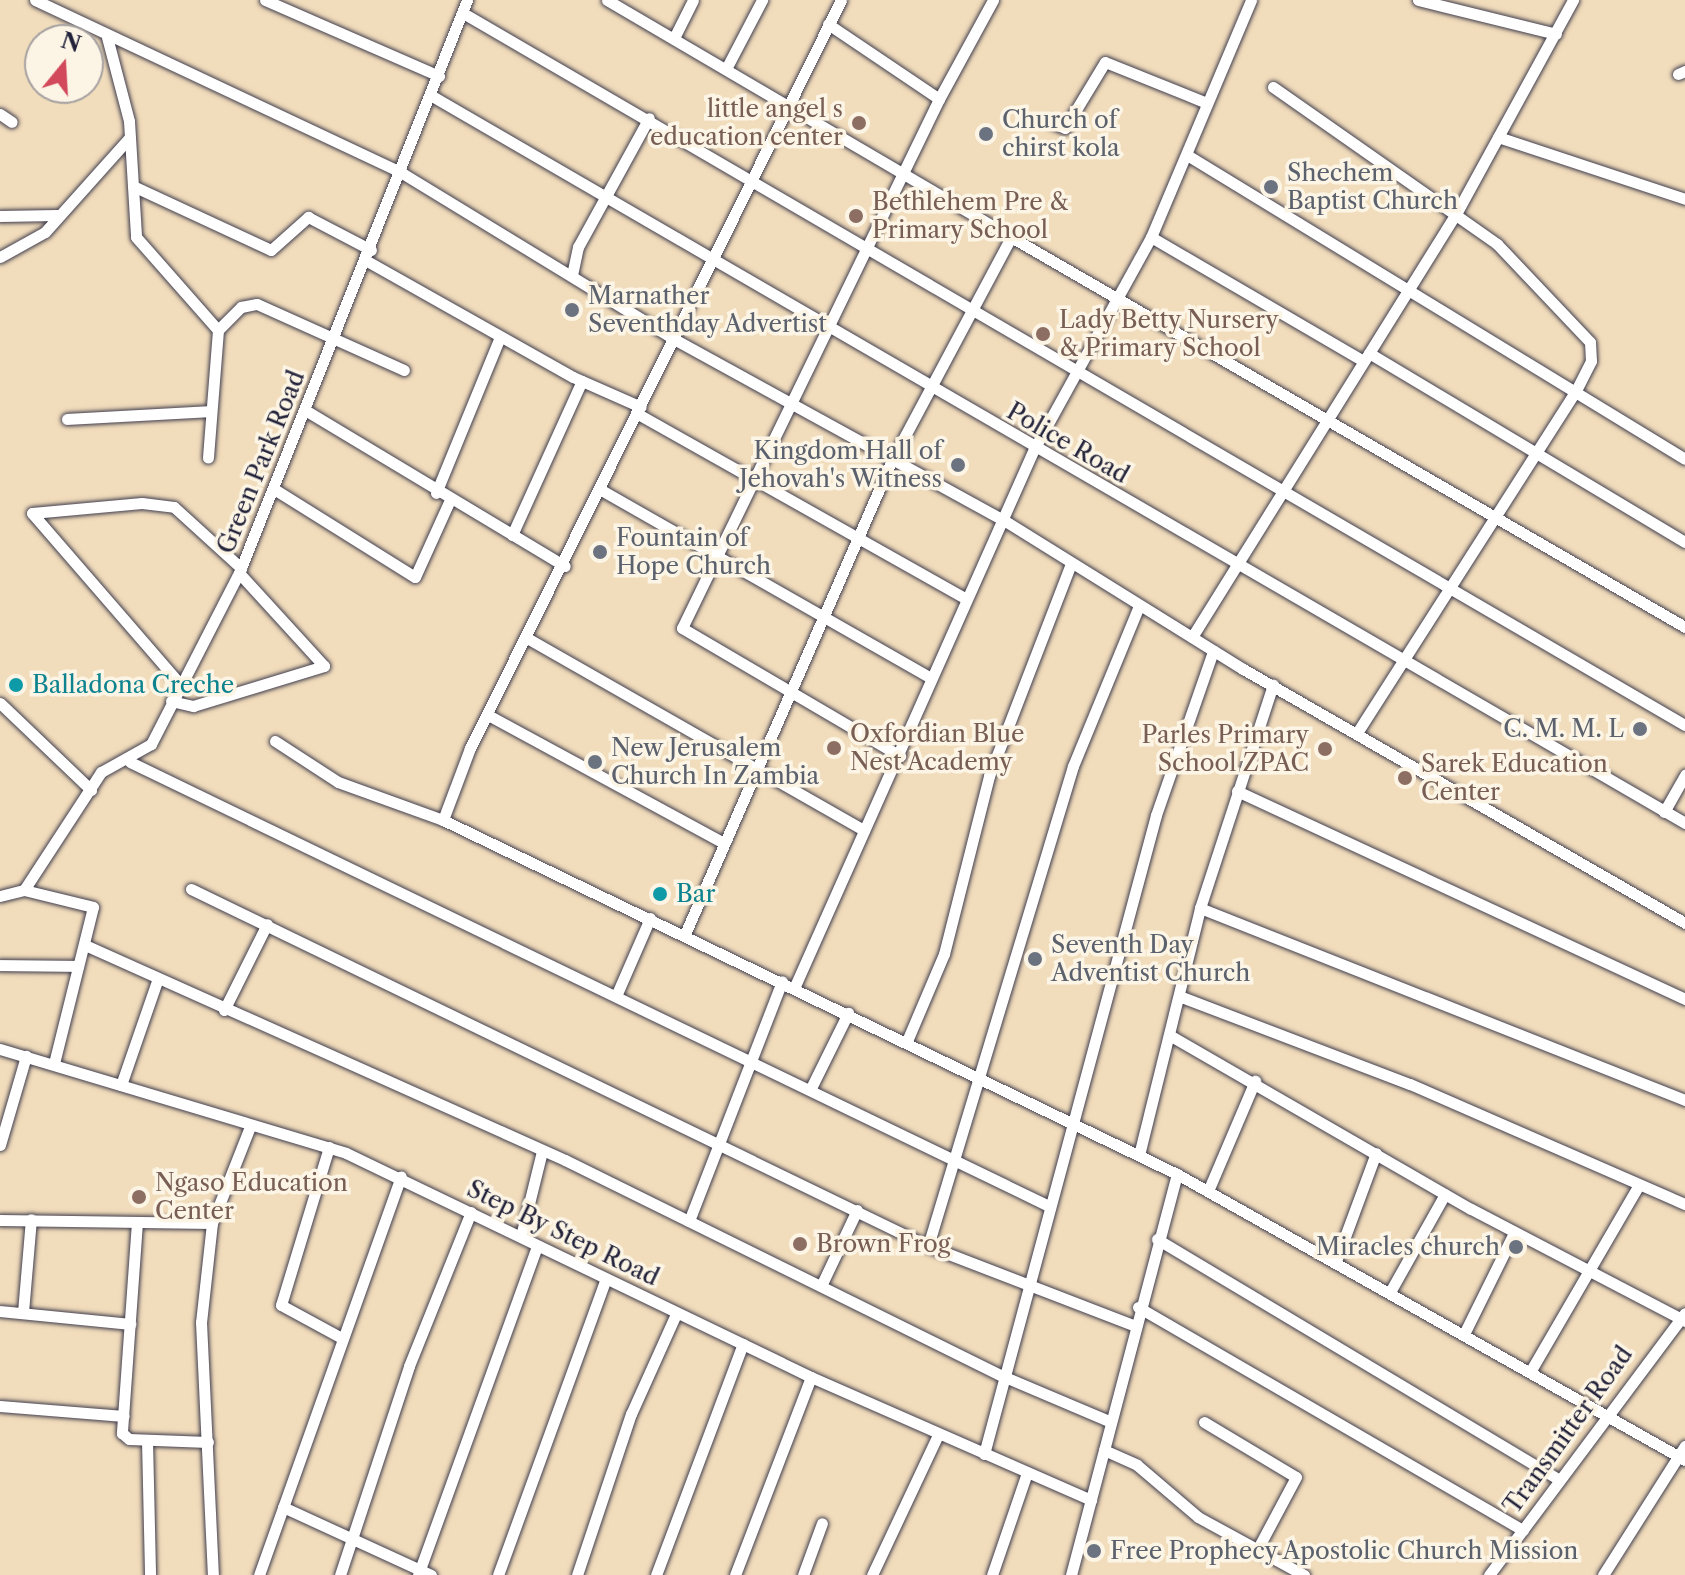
<!DOCTYPE html>
<html>
<head>
<meta charset="utf-8">
<style>
	body { margin:0 }
	#map { position:relative; width:1685px; height:1575px; overflow:hidden; background:#f1dcbb; font-family:"Libre Caslon Text",serif }
	div>[style] { position:absolute }
	.roads { filter:drop-shadow(0 0 2px #413e4e) drop-shadow(0 0 2px #413e4e) }
	.street>* { height:11px; margin:-5.5px; padding:0 5.5px; transform-origin:5.5px; border-radius:5.5px; background:#fff }
	.dots>* { width:22px; height:22px; translate:-50% -50%; box-sizing:border-box; border:4px solid #fcf5e5; border-radius:50% }
	span { translate:-50% -50%; white-space:nowrap; text-align:center; line-height:1.15; -webkit-text-stroke:7px #fcf5e5; paint-order:stroke }
	.education-label { font-size:24px; color:#785e54 }
	.right { translate:-100% -50%; text-align:right }
	.left { translate:0 -50%; text-align:left }
	.worship-label { font-size:24px; color:#5b616d }
	.street-label { font-size:24px; color:#22223b }
	.culture-label { font-size:24px; color:#0d838f }
	.north { position:absolute; left:24px; top:24px; width:80px; height:80px; box-sizing:border-box; background:#fcf5e5; border:2px solid #a5a1a1; border-radius:50%; rotate:18deg; font-size:22px; font-weight:700; line-height:32px; text-align:center; color:#22223b }
	.north::after { content:''; display:block; margin:auto; width:28px; height:36px; background:#d1495b; clip-path:polygon(50% 0,100% 100%,50% 72%,0 100%) }
</style>
</head>
<body>
<div id="map">
	<div class="roads">
		<div class="street">
			<div style="left:35px;top:0;width:406px;rotate:25.2deg"></div>
			<div style="left:402px;top:173px;width:319px;rotate:31.4deg"></div>
			<div style="left:674px;top:339px;width:374px;rotate:28.8deg"></div>
			<div style="left:1002px;top:519px;width:284px;rotate:31.9deg"></div>
			<div style="left:1243px;top:669px;width:510px;rotate:29.88deg"></div>
			<div style="left:265px;top:0;width:190px;rotate:23.6deg"></div>
			<div style="left:607px;top:0;width:468px;rotate:30.4deg"></div>
			<div style="left:841px;top:0;width:835px;rotate:116.38deg"></div>
			<div style="left:470px;top:748px;width:77px;rotate:110.6deg"></div>
			<div style="left:443px;top:820px;width:815px;rotate:25.75deg"></div>
			<div style="left:1177px;top:1174px;width:583px;rotate:29.38deg"></div>
			<div style="left:1418px;top:0;width:142px;rotate:13.8deg"></div>
			<div style="left:463px;top:13px;width:1414px;rotate:30.23deg"></div>
			<div style="left:828px;top:24px;width:134px;rotate:34deg"></div>
			<div style="left:939px;top:99px;width:588px;rotate:115.91deg"></div>
			<div style="left:682px;top:628px;width:253px;rotate:30.4deg"></div>
			<div style="left:107px;top:37px;width:87px;rotate:75.3deg"></div>
			<div style="left:129px;top:121px;width:116px;rotate:86.5deg"></div>
			<div style="left:136px;top:237px;width:124px;rotate:48.6deg"></div>
			<div style="left:218px;top:330px;width:128px;rotate:94.5deg"></div>
			<div style="left:674px;top:38px;width:42px;rotate:-63.4deg"></div>
			<div style="left:727px;top:67px;width:76px;rotate:-62.4deg"></div>
			<div style="left:1678px;top:74px;width:8px;rotate:-23deg"></div>
			<div style="left:1273px;top:87px;width:274px;rotate:35deg"></div>
			<div style="left:1497px;top:244px;width:135px;rotate:46.5deg"></div>
			<div style="left:1590px;top:342px;width:19px;rotate:87deg"></div>
			<div style="left:1591px;top:361px;width:35px;rotate:117deg"></div>
			<div style="left:1575px;top:392px;width:401px;rotate:122.6deg"></div>
			<div style="left:432px;top:96px;width:1449px;rotate:30.12deg"></div>
			<div style="left:939px;top:99px;width:113px;rotate:-61.4deg"></div>
			<div style="left:0;top:114px;width:14px;rotate:34deg"></div>
			<div style="left:1050px;top:122px;width:16px;rotate:22deg"></div>
			<div style="left:1065px;top:128px;width:77px;rotate:-58.8deg"></div>
			<div style="left:1105px;top:62px;width:110px;rotate:21.9deg"></div>
			<div style="left:1498px;top:137px;width:197px;rotate:18.3deg"></div>
			<div style="left:1187px;top:155px;width:583px;rotate:31.4deg"></div>
			<div style="left:133px;top:186px;width:152px;rotate:24.9deg"></div>
			<div style="left:271px;top:250px;width:50px;rotate:-41.7deg"></div>
			<div style="left:308px;top:217px;width:71px;rotate:27.6deg"></div>
			<div style="left:0;top:216px;width:57px;rotate:-1deg"></div>
			<div style="left:1151px;top:237px;width:246px;rotate:30.3deg"></div>
			<div style="left:0;top:257px;width:51px;rotate:-29.1deg"></div>
			<div style="left:45px;top:232px;width:127px;rotate:-48.2deg"></div>
			<div style="left:367px;top:261px;width:236px;rotate:29.4deg"></div>
			<div style="left:573px;top:377px;width:74px;rotate:23.8deg"></div>
			<div style="left:572px;top:275px;width:29px;rotate:-78deg"></div>
			<div style="left:578px;top:247px;width:147px;rotate:-61.2deg"></div>
			<div style="left:218px;top:330px;width:33px;rotate:-45deg"></div>
			<div style="left:241px;top:307px;width:16px;rotate:-11deg"></div>
			<div style="left:257px;top:304px;width:161px;rotate:24.2deg"></div>
			<div style="left:1369px;top:353px;width:368px;rotate:30.9deg"></div>
			<div style="left:305px;top:410px;width:303px;rotate:31deg"></div>
			<div style="left:638px;top:414px;width:377px;rotate:29.4deg"></div>
			<div style="left:67px;top:419px;width:144px;rotate:-3.2deg"></div>
			<div style="left:274px;top:489px;width:166px;rotate:32deg"></div>
			<div style="left:415px;top:577px;width:82px;rotate:-65.6deg"></div>
			<div style="left:603px;top:491px;width:378px;rotate:29.7deg"></div>
			<div style="left:436px;top:493px;width:169px;rotate:-67.7deg"></div>
			<div style="left:512px;top:535px;width:169px;rotate:-65.6deg"></div>
			<div style="left:1192px;top:637px;width:501px;rotate:-58.06deg"></div>
			<div style="left:1457px;top:212px;width:242px;rotate:-61.3deg"></div>
			<div style="left:527px;top:638px;width:388px;rotate:29.7deg"></div>
			<div style="left:180px;top:684px;width:226px;rotate:-130.9deg"></div>
			<div style="left:32px;top:513px;width:110px;rotate:-5.2deg"></div>
			<div style="left:142px;top:503px;width:32px;rotate:7deg"></div>
			<div style="left:174px;top:507px;width:91px;rotate:42.3deg"></div>
			<div style="left:171px;top:701px;width:23px;rotate:13deg"></div>
			<div style="left:193px;top:706px;width:137px;rotate:-17deg"></div>
			<div style="left:324px;top:666px;width:126px;rotate:-132.4deg"></div>
			<div style="left:0;top:703px;width:126px;rotate:43.7deg"></div>
			<div style="left:488px;top:715px;width:268px;rotate:28.5deg"></div>
			<div style="left:275px;top:741px;width:75px;rotate:33.1deg"></div>
			<div style="left:338px;top:782px;width:112px;rotate:19.9deg"></div>
			<div style="left:130px;top:762px;width:1021px;rotate:25.79deg"></div>
			<div style="left:1237px;top:791px;width:494px;rotate:24.9deg"></div>
			<div style="left:1664px;top:812px;width:43px;rotate:-60.4deg"></div>
			<div style="left:191px;top:889px;width:819px;rotate:25.85deg"></div>
			<div style="left:928px;top:1246px;width:220px;rotate:21.1deg"></div>
			<div style="left:24px;top:890px;width:141px;rotate:-56.9deg"></div>
			<div style="left:101px;top:772px;width:57px;rotate:-29.2deg"></div>
			<div style="left:151px;top:744px;width:192px;rotate:-62.8deg"></div>
			<div style="left:239px;top:573px;width:617px;rotate:-68.3deg"></div>
			<div style="left:24px;top:890px;width:71px;rotate:13.8deg"></div>
			<div style="left:93px;top:907px;width:162px;rotate:104deg"></div>
			<div style="left:0;top:896px;width:25px;rotate:-14deg"></div>
			<div style="left:1200px;top:908px;width:522px;rotate:21.6deg"></div>
			<div style="left:685px;top:934px;width:515px;rotate:-66.42deg"></div>
			<div style="left:891px;top:462px;width:255px;rotate:-61.9deg"></div>
			<div style="left:1011px;top:237px;width:779px;rotate:30.06deg"></div>
			<div style="left:85px;top:945px;width:526px;rotate:24.13deg"></div>
			<div style="left:565px;top:1160px;width:491px;rotate:26.3deg"></div>
			<div style="left:1005px;top:1377px;width:115px;rotate:23deg"></div>
			<div style="left:0;top:965px;width:78px;rotate:0.7deg"></div>
			<div style="left:795px;top:986px;width:588px;rotate:-66.01deg"></div>
			<div style="left:1034px;top:449px;width:242px;rotate:-61.1deg"></div>
			<div style="left:1151px;top:237px;width:257px;rotate:-67.1deg"></div>
			<div style="left:616px;top:996px;width:85px;rotate:-66.4deg"></div>
			<div style="left:1179px;top:996px;width:247px;rotate:20.9deg"></div>
			<div style="left:1410px;top:1084px;width:300px;rotate:23.6deg"></div>
			<div style="left:224px;top:1010px;width:96px;rotate:-63.4deg"></div>
			<div style="left:1171px;top:1036px;width:346px;rotate:30deg"></div>
			<div style="left:1471px;top:1209px;width:242px;rotate:27.6deg"></div>
			<div style="left:907px;top:1041px;width:95px;rotate:-67deg"></div>
			<div style="left:944px;top:954px;width:184px;rotate:-75.8deg"></div>
			<div style="left:989px;top:776px;width:227px;rotate:-68.9deg"></div>
			<div style="left:0;top:1049px;width:361px;rotate:16.7deg"></div>
			<div style="left:346px;top:1153px;width:516px;rotate:25.72deg"></div>
			<div style="left:811px;top:1377px;width:306px;rotate:23.7deg"></div>
			<div style="left:121px;top:1085px;width:113px;rotate:-70.9deg"></div>
			<div style="left:811px;top:1088px;width:84px;rotate:-63.7deg"></div>
			<div style="left:0;top:1145px;width:93px;rotate:-73.7deg"></div>
			<div style="left:329px;top:1147px;width:165px;rotate:106.9deg"></div>
			<div style="left:281px;top:1305px;width:67px;rotate:28.5deg"></div>
			<div style="left:1139px;top:1155px;width:254px;rotate:-76.1deg"></div>
			<div style="left:1200px;top:908px;width:235px;rotate:-71.9deg"></div>
			<div style="left:1208px;top:1191px;width:120px;rotate:-66.9deg"></div>
			<div style="left:0;top:1220px;width:212px;rotate:0.8deg"></div>
			<div style="left:212px;top:1223px;width:100px;rotate:96.3deg"></div>
			<div style="left:201px;top:1322px;width:253px;rotate:87.3deg"></div>
			<div style="left:689px;top:1221px;width:257px;rotate:-68.8deg"></div>
			<div style="left:137px;top:1222px;width:212px;rotate:94.1deg"></div>
			<div style="left:122px;top:1433px;width:9px;rotate:41deg"></div>
			<div style="left:129px;top:1439px;width:79px;rotate:2.2deg"></div>
			<div style="left:212px;top:1223px;width:101px;rotate:-68.5deg"></div>
			<div style="left:521px;top:1236px;width:88px;rotate:-76.1deg"></div>
			<div style="left:1157px;top:1239px;width:467px;rotate:30.9deg"></div>
			<div style="left:928px;top:1246px;width:501px;rotate:-73.19deg"></div>
			<div style="left:1073px;top:766px;width:173px;rotate:-67.6deg"></div>
			<div style="left:1336px;top:1261px;width:115px;rotate:-69.7deg"></div>
			<div style="left:821px;top:1286px;width:84px;rotate:-64.7deg"></div>
			<div style="left:1390px;top:1292px;width:112px;rotate:-60.7deg"></div>
			<div style="left:1138px;top:1307px;width:445px;rotate:30.1deg"></div>
			<div style="left:0;top:1311px;width:131px;rotate:5.7deg"></div>
			<div style="left:23px;top:1312px;width:93px;rotate:-85.1deg"></div>
			<div style="left:1464px;top:1334px;width:113px;rotate:-63.7deg"></div>
			<div style="left:1530px;top:1372px;width:216px;rotate:-59.8deg"></div>
			<div style="left:0;top:1406px;width:124px;rotate:4.6deg"></div>
			<div style="left:1204px;top:1422px;width:107px;rotate:30.9deg"></div>
			<div style="left:1296px;top:1477px;width:83px;rotate:118.1deg"></div>
			<div style="left:147px;top:1440px;width:135px;rotate:88.7deg"></div>
			<div style="left:1104px;top:1450px;width:36px;rotate:24deg"></div>
			<div style="left:1137px;top:1465px;width:80px;rotate:40.4deg"></div>
			<div style="left:1198px;top:1517px;width:121px;rotate:28.7deg"></div>
			<div style="left:984px;top:1454px;width:662px;rotate:-74.93deg"></div>
			<div style="left:1156px;top:815px;width:174px;rotate:-70.8deg"></div>
			<div style="left:283px;top:1507px;width:163px;rotate:24.7deg"></div>
			<div style="left:259px;top:1575px;width:423px;rotate:-70.4deg"></div>
			<div style="left:340px;top:1575px;width:220px;rotate:-71.7deg"></div>
			<div style="left:409px;top:1366px;width:166px;rotate:-68.1deg"></div>
			<div style="left:418px;top:1575px;width:350px;rotate:-70.1deg"></div>
			<div style="left:498px;top:1575px;width:315px;rotate:-70deg"></div>
			<div style="left:577px;top:1575px;width:170px;rotate:-71.5deg"></div>
			<div style="left:631px;top:1414px;width:110px;rotate:-65.8deg"></div>
			<div style="left:656px;top:1575px;width:247px;rotate:-69.4deg"></div>
			<div style="left:735px;top:1575px;width:212px;rotate:-69deg"></div>
			<div style="left:803px;top:1575px;width:55px;rotate:-69.9deg"></div>
			<div style="left:872px;top:1575px;width:155px;rotate:-64.8deg"></div>
			<div style="left:992px;top:1575px;width:108px;rotate:-71.1deg"></div>
			<div style="left:1071px;top:1575px;width:415px;rotate:-75.2deg"></div>
			<div style="left:1489px;top:1575px;width:327px;rotate:-53.2deg"></div>
			<div style="left:1603px;top:1575px;width:153px;rotate:-57.6deg"></div>
		</div>
	</div>
	<div class="dots">
		<div style="left:859px;top:123px;background:#8d6e63"></div>
		<div style="left:986px;top:134px;background:#6b7280"></div>
		<div style="left:1271px;top:187px;background:#6b7280"></div>
		<div style="left:856px;top:216px;background:#8d6e63"></div>
		<div style="left:572px;top:310px;background:#6b7280"></div>
		<div style="left:1043px;top:334px;background:#8d6e63"></div>
		<div style="left:958px;top:465px;background:#6b7280"></div>
		<div style="left:600px;top:552px;background:#6b7280"></div>
		<div style="left:16px;top:685px;background:#0f9aa8"></div>
		<div style="left:1640px;top:729px;background:#6b7280"></div>
		<div style="left:834px;top:748px;background:#8d6e63"></div>
		<div style="left:1325px;top:749px;background:#8d6e63"></div>
		<div style="left:595px;top:762px;background:#6b7280"></div>
		<div style="left:1405px;top:778px;background:#8d6e63"></div>
		<div style="left:660px;top:894px;background:#0f9aa8"></div>
		<div style="left:1035px;top:959px;background:#6b7280"></div>
		<div style="left:139px;top:1197px;background:#8d6e63"></div>
		<div style="left:800px;top:1244px;background:#8d6e63"></div>
		<div style="left:1516px;top:1247px;background:#6b7280"></div>
		<div style="left:1094px;top:1551px;background:#6b7280"></div>
	</div>
	<div class="education-label">
		<span class="right" style="left:843px;top:123px">little angel s<br>education center</span>
		<span class="left" style="left:872px;top:216px">Bethlehem Pre &amp;<br>Primary School</span>
		<span class="left" style="left:1059px;top:334px">Lady Betty Nursery<br>&amp; Primary School</span>
		<span class="left" style="left:850px;top:748px">Oxfordian Blue<br>Nest Academy</span>
		<span class="right" style="left:1309px;top:749px">Parles Primary<br>School ZPAC</span>
		<span class="left" style="left:1421px;top:778px">Sarek Education<br>Center</span>
		<span class="left" style="left:155px;top:1197px">Ngaso Education<br>Center</span>
		<span class="left" style="left:816px;top:1244px">Brown Frog</span>
	</div>
	<div class="worship-label">
		<span class="left" style="left:1002px;top:134px">Church of<br>chirst kola</span>
		<span class="left" style="left:1287px;top:187px">Shechem<br>Baptist Church</span>
		<span class="left" style="left:588px;top:310px">Marnather<br>Seventhday Advertist</span>
		<span class="right" style="left:942px;top:465px">Kingdom Hall of<br>Jehovah's Witness</span>
		<span class="left" style="left:616px;top:552px">Fountain of<br>Hope Church</span>
		<span class="right" style="left:1624px;top:729px">C. M. M. L</span>
		<span class="left" style="left:611px;top:762px">New Jerusalem<br>Church In Zambia</span>
		<span class="left" style="left:1051px;top:959px">Seventh Day<br>Adventist Church</span>
		<span class="right" style="left:1500px;top:1247px">Miracles church</span>
		<span class="left" style="left:1110px;top:1551px">Free Prophecy Apostolic Church Mission</span>
	</div>
	<div class="street-label">
		<span style="left:1068px;top:443px;rotate:30deg">Police Road</span>
		<span style="left:261px;top:462px;rotate:-68deg">Green Park Road</span>
		<span style="left:563px;top:1233px;rotate:26deg">Step By Step Road</span>
		<span style="left:1568px;top:1430px;rotate:-54deg">Transmitter Road</span>
	</div>
	<div class="culture-label">
		<span class="left" style="left:32px;top:685px">Balladona Creche</span>
		<span class="left" style="left:676px;top:894px">Bar</span>
	</div>
	<div class="north">N</div>
</div>
</body>
</html>
